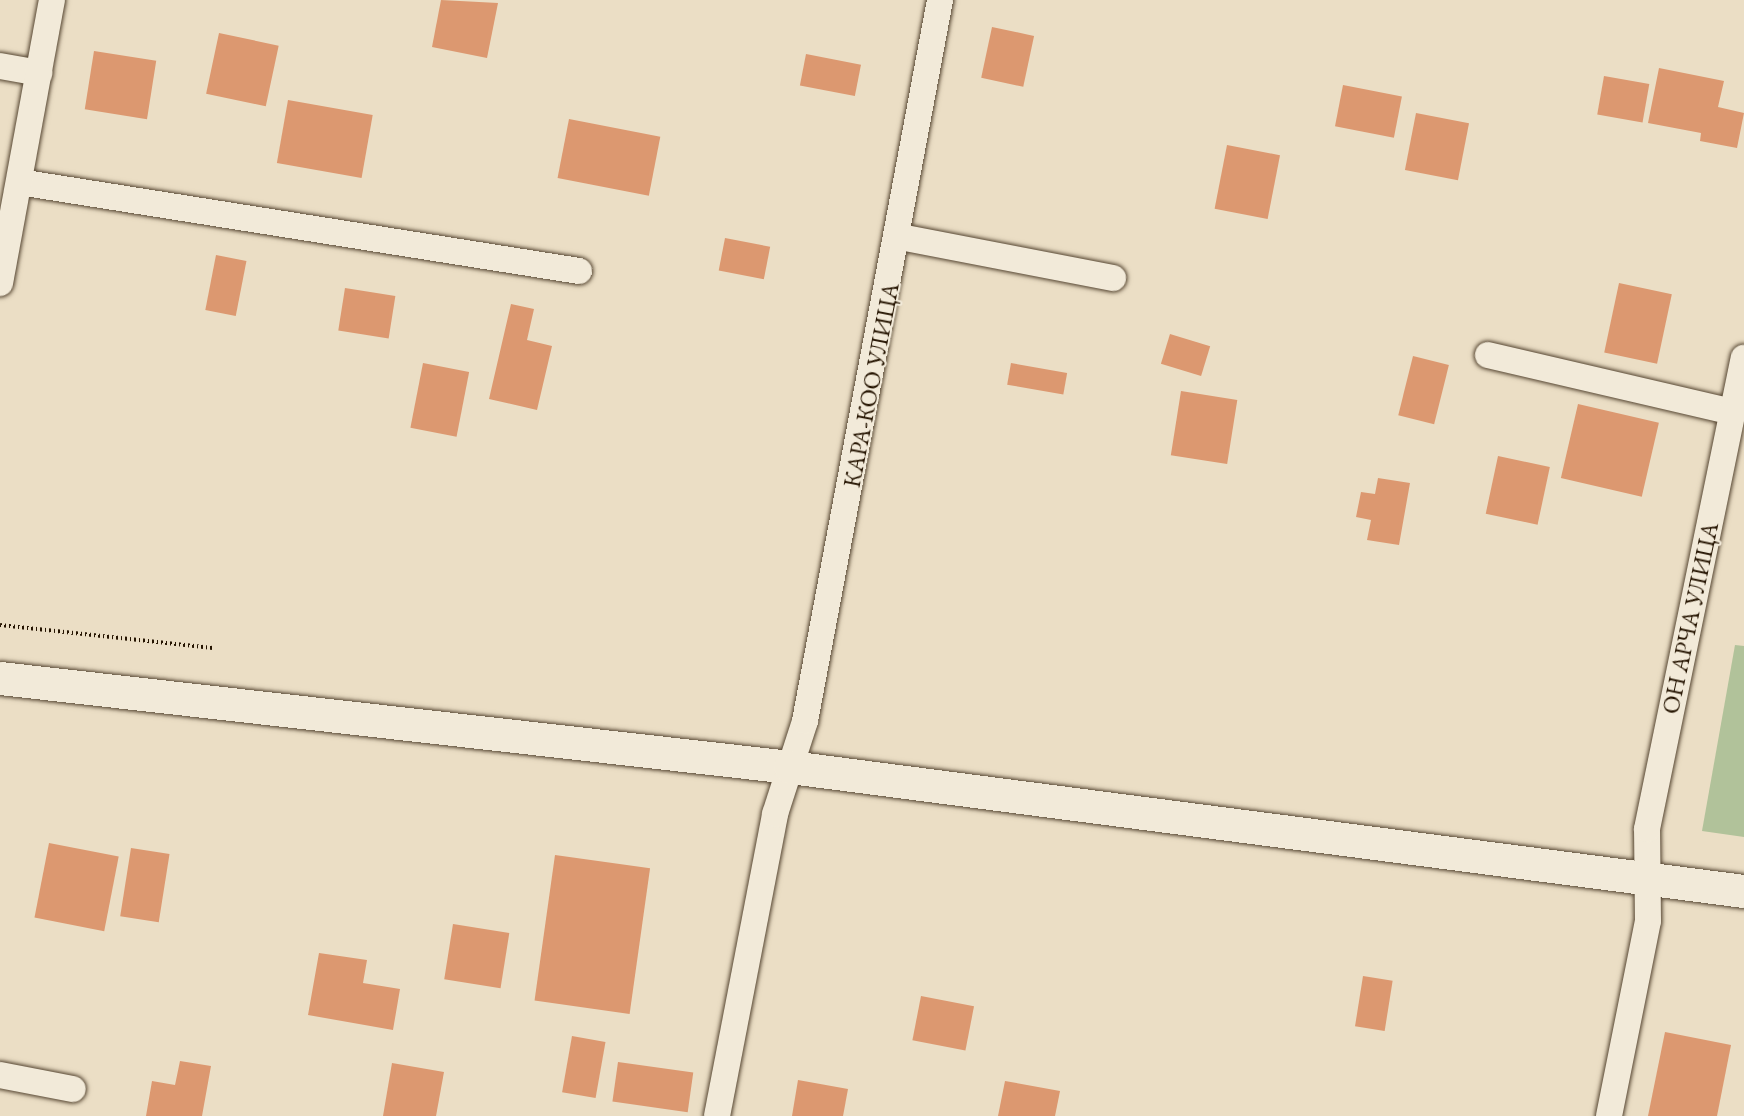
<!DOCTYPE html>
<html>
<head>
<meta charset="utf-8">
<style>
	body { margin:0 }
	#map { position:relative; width:1744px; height:1116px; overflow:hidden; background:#ebdec5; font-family:"EB Garamond",serif }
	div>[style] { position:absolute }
	.green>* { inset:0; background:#b1c29a }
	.building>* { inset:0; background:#dc9870; transform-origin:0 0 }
	.path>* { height:4px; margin-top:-2px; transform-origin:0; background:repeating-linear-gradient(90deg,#251401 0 1.5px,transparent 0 4.5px) }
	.roads { filter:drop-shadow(0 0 2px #564632) drop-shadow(0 0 2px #564632) }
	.street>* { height:26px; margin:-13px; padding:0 13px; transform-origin:13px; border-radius:13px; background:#f2ead9 }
	.secondary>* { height:33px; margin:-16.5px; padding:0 16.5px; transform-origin:16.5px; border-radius:16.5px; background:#f2ead9 }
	span { translate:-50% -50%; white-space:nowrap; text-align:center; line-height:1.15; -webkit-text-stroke:4.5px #f2ead9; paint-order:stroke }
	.street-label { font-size:24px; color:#251401 }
</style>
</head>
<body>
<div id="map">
	<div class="green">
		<div style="clip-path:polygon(1735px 645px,1744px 646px,1744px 837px,1702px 831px)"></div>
	</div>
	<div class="building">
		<div style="clip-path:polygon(441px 0,498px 3px,487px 58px,432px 47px)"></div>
		<div style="left:992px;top:27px;width:43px;height:52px;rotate:12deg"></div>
		<div style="left:219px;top:33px;width:61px;height:62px;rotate:12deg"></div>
		<div style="left:94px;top:51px;width:63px;height:59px;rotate:9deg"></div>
		<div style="left:806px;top:54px;width:56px;height:32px;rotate:11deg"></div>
		<div style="clip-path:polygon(1659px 68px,1724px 81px,1718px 107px,1744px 113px,1737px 148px,1700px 141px,1701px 133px,1648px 123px)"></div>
		<div style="left:1604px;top:76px;width:46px;height:39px;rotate:10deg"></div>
		<div style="left:1343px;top:85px;width:60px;height:42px;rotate:11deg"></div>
		<div style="left:288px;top:100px;width:86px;height:64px;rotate:10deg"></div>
		<div style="left:1416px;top:113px;width:54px;height:58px;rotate:11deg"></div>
		<div style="left:569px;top:119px;width:93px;height:60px;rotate:11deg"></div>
		<div style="left:1227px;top:145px;width:54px;height:65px;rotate:11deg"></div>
		<div style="left:725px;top:238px;width:46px;height:33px;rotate:11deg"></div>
		<div style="left:216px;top:255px;width:31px;height:56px;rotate:11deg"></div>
		<div style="left:1619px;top:283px;width:54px;height:71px;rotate:12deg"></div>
		<div style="left:345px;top:288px;width:51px;height:43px;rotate:9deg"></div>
		<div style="clip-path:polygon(511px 304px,534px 309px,527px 340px,552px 346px,537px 410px,489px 399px)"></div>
		<div style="left:1170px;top:334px;width:42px;height:31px;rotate:17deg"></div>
		<div style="left:1413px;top:356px;width:37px;height:61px;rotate:14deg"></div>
		<div style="left:423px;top:363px;width:47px;height:66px;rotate:11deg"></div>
		<div style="left:1011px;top:363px;width:57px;height:22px;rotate:10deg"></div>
		<div style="left:1181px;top:391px;width:57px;height:65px;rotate:9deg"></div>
		<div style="left:1578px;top:404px;width:83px;height:76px;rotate:13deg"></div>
		<div style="left:1498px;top:456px;width:53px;height:59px;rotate:12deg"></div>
		<div style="clip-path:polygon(1378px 478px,1410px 483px,1399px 545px,1367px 540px,1371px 520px,1356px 517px,1361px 492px,1375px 494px)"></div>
		<div style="left:49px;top:843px;width:71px;height:76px;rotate:11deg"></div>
		<div style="left:131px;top:848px;width:39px;height:69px;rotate:9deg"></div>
		<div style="left:555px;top:855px;width:96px;height:147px;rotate:8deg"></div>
		<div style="left:453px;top:924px;width:57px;height:56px;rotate:9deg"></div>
		<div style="clip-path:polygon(319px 953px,367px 960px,363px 983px,400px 989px,393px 1030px,308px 1015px)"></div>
		<div style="left:1363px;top:976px;width:30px;height:51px;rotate:9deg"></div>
		<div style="left:921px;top:996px;width:54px;height:45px;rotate:11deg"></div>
		<div style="clip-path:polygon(1665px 1032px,1731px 1045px,1717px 1116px,1648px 1116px)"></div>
		<div style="left:572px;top:1036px;width:34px;height:57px;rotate:10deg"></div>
		<div style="clip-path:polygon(180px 1061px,211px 1066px,202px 1116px,146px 1116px,152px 1081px,175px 1085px)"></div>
		<div style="left:618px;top:1062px;width:76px;height:40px;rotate:8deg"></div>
		<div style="clip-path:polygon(392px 1063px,444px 1072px,436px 1116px,383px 1116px)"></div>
		<div style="clip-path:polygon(798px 1080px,848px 1089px,843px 1116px,792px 1116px)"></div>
		<div style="clip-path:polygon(1005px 1081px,1060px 1091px,1055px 1116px,998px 1116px)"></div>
	</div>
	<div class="path">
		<div style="left:0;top:625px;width:214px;rotate:6.2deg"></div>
	</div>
	<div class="roads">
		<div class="street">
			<div style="left:0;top:66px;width:40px;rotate:10deg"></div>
			<div style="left:19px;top:182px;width:567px;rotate:9.03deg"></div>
			<div style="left:900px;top:237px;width:217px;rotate:10.9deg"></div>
			<div style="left:0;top:283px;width:288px;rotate:-79.6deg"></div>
			<div style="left:1488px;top:355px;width:252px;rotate:13.1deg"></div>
			<div style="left:0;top:1075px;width:74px;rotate:10.9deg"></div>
			<div style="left:717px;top:1116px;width:308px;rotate:-79.1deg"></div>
			<div style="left:775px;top:814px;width:98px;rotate:-72.1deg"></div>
			<div style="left:805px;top:721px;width:734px;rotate:-79.39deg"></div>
			<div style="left:1609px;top:1116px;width:199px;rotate:-78.7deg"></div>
			<div style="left:1648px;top:921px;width:92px;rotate:-90.6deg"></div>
			<div style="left:1647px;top:829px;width:481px;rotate:-78.4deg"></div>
		</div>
		<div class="secondary">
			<div style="left:0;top:678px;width:795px;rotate:6.43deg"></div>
			<div style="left:790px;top:767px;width:962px;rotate:7.41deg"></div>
		</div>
	</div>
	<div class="street-label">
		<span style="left:871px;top:385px;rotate:-79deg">КАРА-КОО УЛИЦА</span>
		<span style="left:1690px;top:618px;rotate:-78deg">ОН АРЧА УЛИЦА</span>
	</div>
</div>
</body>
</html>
